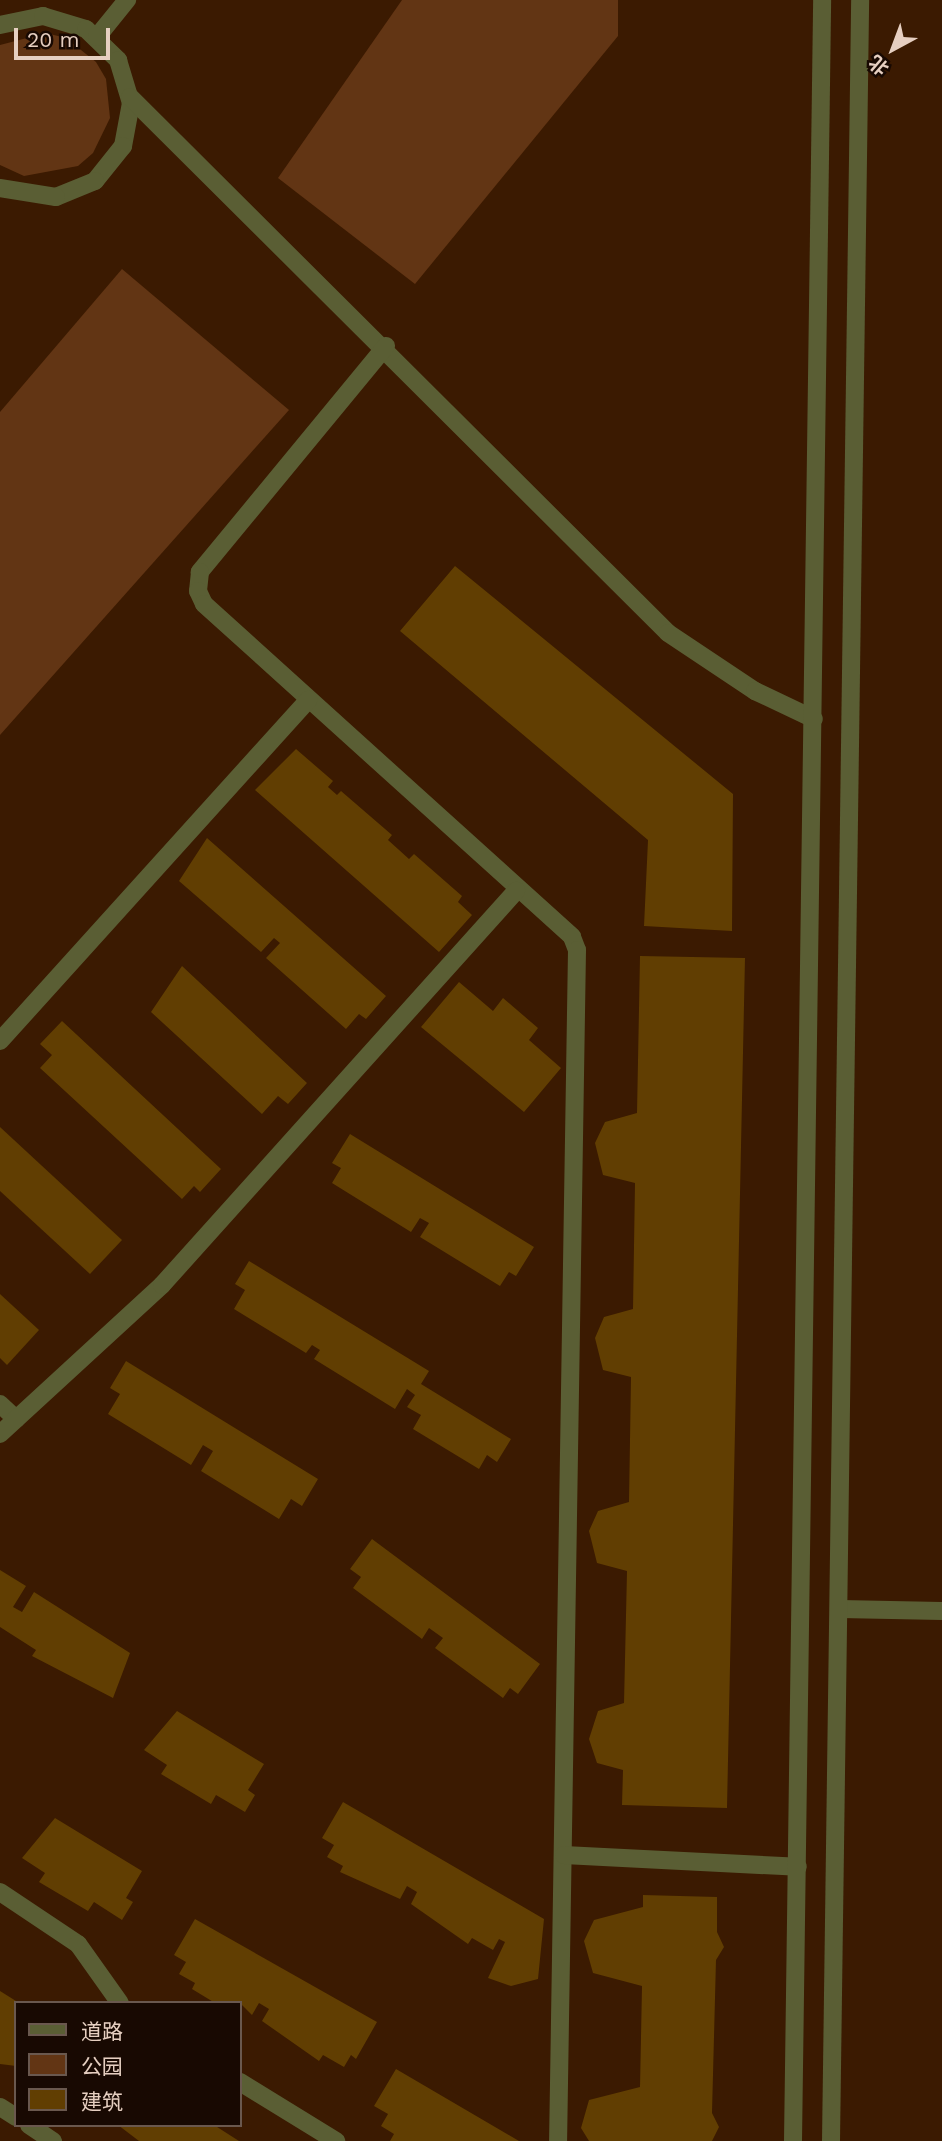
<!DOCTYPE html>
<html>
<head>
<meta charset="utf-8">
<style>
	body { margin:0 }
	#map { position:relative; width:942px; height:2141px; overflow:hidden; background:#3b1a01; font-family:"Work Sans","Noto Sans SC",sans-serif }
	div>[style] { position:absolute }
	.green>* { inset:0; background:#623514 }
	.building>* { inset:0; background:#613e02 }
	.minor>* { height:18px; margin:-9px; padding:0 9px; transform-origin:9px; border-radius:9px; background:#5a5e34 }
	span { translate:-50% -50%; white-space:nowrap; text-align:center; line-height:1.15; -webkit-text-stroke:5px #180902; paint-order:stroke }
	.legend { position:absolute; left:14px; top:2001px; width:228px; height:126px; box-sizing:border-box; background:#180902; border:2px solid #6a584e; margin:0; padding:9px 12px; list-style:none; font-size:21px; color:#e6cfc1 }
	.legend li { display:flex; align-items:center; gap:14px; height:35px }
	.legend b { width:35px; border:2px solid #6a584e }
	.north { position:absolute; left:858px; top:14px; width:70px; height:70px; -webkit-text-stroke:5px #180902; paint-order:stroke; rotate:221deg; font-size:19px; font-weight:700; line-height:28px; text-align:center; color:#e6cfc1 }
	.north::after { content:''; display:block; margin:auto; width:24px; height:32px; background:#e6cfc1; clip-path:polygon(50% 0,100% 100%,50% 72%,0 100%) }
	.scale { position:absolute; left:14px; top:28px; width:96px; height:32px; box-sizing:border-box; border:4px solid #e6cfc1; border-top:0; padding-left:9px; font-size:21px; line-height:24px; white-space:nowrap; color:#e6cfc1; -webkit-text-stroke:5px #180902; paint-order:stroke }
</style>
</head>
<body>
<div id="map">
	<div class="green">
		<div style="clip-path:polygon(402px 0,618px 0,618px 36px,415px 284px,278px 178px)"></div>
		<div style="clip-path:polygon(46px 33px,66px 38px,96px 62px,106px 79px,110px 118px,93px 153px,78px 166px,24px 176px,0 165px,0 45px)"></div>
		<div style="clip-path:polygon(122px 269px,289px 410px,0 735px,0 412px)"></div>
	</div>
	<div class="building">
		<div style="clip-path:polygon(455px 566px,733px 794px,732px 931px,644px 926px,648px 840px,400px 631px)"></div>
		<div style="clip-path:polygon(296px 749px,333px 781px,328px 787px,337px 795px,341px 791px,392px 835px,388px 840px,409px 859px,414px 854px,462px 896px,458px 902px,472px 915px,439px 952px,255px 790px)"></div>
		<div style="clip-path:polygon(207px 838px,386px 996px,366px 1019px,359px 1014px,346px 1029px,266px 958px,280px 943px,274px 938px,261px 952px,179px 881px)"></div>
		<div style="clip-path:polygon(640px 956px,745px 958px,727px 1808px,622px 1805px,623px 1770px,597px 1763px,589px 1739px,598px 1711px,624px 1703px,627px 1571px,597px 1563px,589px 1531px,598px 1511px,629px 1502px,631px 1377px,603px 1370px,595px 1338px,604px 1317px,633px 1309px,635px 1183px,603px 1175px,595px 1143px,605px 1122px,637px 1113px)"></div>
		<div style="clip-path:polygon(182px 966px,307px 1083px,288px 1104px,278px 1096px,262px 1114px,151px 1012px)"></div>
		<div style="clip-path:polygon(459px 982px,493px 1011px,503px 998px,538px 1028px,529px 1040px,561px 1068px,524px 1112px,421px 1027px)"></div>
		<div style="clip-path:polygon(62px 1021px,221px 1169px,200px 1192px,194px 1186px,182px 1199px,40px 1068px,52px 1055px,40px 1044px)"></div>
		<div style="clip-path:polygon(0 1127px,122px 1240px,90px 1274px,0 1191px)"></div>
		<div style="clip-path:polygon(350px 1134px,534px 1247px,516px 1276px,509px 1272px,500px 1286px,420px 1237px,429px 1223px,420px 1218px,411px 1232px,332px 1183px,341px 1168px,332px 1163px)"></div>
		<div style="clip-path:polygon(249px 1261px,429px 1371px,421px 1384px,511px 1439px,497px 1462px,487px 1455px,479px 1469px,413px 1429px,421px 1415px,407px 1407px,415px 1395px,407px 1389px,395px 1409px,314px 1359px,320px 1350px,312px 1345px,306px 1353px,234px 1309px,245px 1290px,235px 1284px)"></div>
		<div style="clip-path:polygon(0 1294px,39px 1330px,7px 1365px,0 1358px)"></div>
		<div style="clip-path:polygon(126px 1361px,318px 1479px,302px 1506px,291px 1499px,279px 1519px,201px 1471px,213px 1451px,203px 1445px,191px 1465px,108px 1414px,120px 1394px,110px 1388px)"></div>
		<div style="clip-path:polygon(372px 1539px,540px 1664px,518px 1694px,510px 1688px,503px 1698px,435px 1648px,443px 1638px,429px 1628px,422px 1639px,353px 1588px,361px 1577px,350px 1569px)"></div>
		<div style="clip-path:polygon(0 1570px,26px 1586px,13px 1607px,22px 1612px,34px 1592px,130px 1653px,113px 1698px,32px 1656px,36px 1650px,0 1627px)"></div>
		<div style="clip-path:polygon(177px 1711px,264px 1764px,248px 1790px,255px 1795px,245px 1812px,216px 1795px,211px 1804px,161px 1774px,167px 1765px,144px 1750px)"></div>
		<div style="clip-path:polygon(343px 1802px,544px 1919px,538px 1979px,511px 1986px,488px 1978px,505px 1942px,499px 1939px,493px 1950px,472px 1938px,468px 1944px,411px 1904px,417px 1892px,407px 1886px,400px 1899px,340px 1872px,343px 1866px,327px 1857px,334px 1845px,322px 1838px)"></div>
		<div style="clip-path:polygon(55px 1818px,142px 1871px,126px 1898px,133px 1902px,122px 1920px,94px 1902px,88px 1911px,39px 1882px,45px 1873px,22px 1858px)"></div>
		<div style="clip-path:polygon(643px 1895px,717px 1897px,717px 1932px,724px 1947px,716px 1960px,712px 2113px,719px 2127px,712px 2141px,589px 2141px,581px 2128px,589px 2100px,640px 2087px,642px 1986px,593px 1973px,584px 1941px,594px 1920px,643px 1907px)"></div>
		<div style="clip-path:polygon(195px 1919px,377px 2022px,356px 2059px,351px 2055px,344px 2067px,323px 2055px,319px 2061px,262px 2021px,269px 2009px,259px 2003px,252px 2015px,240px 2003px,215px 2003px,192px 1989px,195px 1983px,179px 1974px,186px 1962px,174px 1955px)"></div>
		<div style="clip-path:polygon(0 1991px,16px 2001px,16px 2066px,0 2064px)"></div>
		<div style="clip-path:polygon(396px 2069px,519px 2141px,390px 2141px,394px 2134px,381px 2126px,388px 2114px,374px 2106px)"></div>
		<div style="clip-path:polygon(118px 2125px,214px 2125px,239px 2141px,139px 2141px)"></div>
	</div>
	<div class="minor">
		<div style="left:0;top:25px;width:44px;rotate:-11.8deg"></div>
		<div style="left:43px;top:16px;width:45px;rotate:16.8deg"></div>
		<div style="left:86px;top:29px;width:45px;rotate:44.1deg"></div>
		<div style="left:118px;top:60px;width:45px;rotate:73.2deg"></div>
		<div style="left:131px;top:103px;width:44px;rotate:100.5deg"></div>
		<div style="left:123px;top:146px;width:45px;rotate:128.7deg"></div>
		<div style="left:95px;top:181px;width:42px;rotate:157.7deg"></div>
		<div style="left:56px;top:197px;width:57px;rotate:-170.9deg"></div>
		<div style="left:97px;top:37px;width:48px;rotate:-51deg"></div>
		<div style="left:130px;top:97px;width:759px;rotate:44.89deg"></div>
		<div style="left:668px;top:633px;width:105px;rotate:33.7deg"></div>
		<div style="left:755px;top:691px;width:65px;rotate:25.4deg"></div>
		<div style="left:386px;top:346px;width:293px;rotate:129.5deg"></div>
		<div style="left:200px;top:572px;width:19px;rotate:96deg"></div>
		<div style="left:198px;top:591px;width:14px;rotate:65deg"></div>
		<div style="left:204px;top:604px;width:496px;rotate:42.1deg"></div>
		<div style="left:572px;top:937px;width:14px;rotate:69deg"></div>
		<div style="left:577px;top:950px;width:1191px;rotate:90.91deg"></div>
		<div style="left:0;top:1041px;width:460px;rotate:-47.9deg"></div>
		<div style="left:0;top:1404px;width:22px;rotate:43deg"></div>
		<div style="left:0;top:1434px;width:220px;rotate:-42.6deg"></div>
		<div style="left:162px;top:1285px;width:530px;rotate:-48.06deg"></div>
		<div style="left:840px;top:1609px;width:102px;rotate:1.1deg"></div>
		<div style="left:564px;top:1855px;width:234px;rotate:2.9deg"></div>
		<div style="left:0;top:1892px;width:94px;rotate:33.7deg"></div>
		<div style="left:78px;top:1944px;width:72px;rotate:54.6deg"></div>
		<div style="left:240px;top:2082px;width:113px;rotate:31.6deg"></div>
		<div style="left:0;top:2107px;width:19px;rotate:32deg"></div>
		<div style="left:29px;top:2125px;width:29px;rotate:34deg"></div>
		<div style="left:793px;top:2141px;width:2141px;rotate:-89.22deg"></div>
		<div style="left:831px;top:2141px;width:2141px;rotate:-89.22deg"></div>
	</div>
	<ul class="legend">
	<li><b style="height:9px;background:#5a5e34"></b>道路</li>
	<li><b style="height:19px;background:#623514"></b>公园</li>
	<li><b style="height:19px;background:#613e02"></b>建筑</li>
	</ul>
	<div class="north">北</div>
	<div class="scale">20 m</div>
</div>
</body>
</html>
